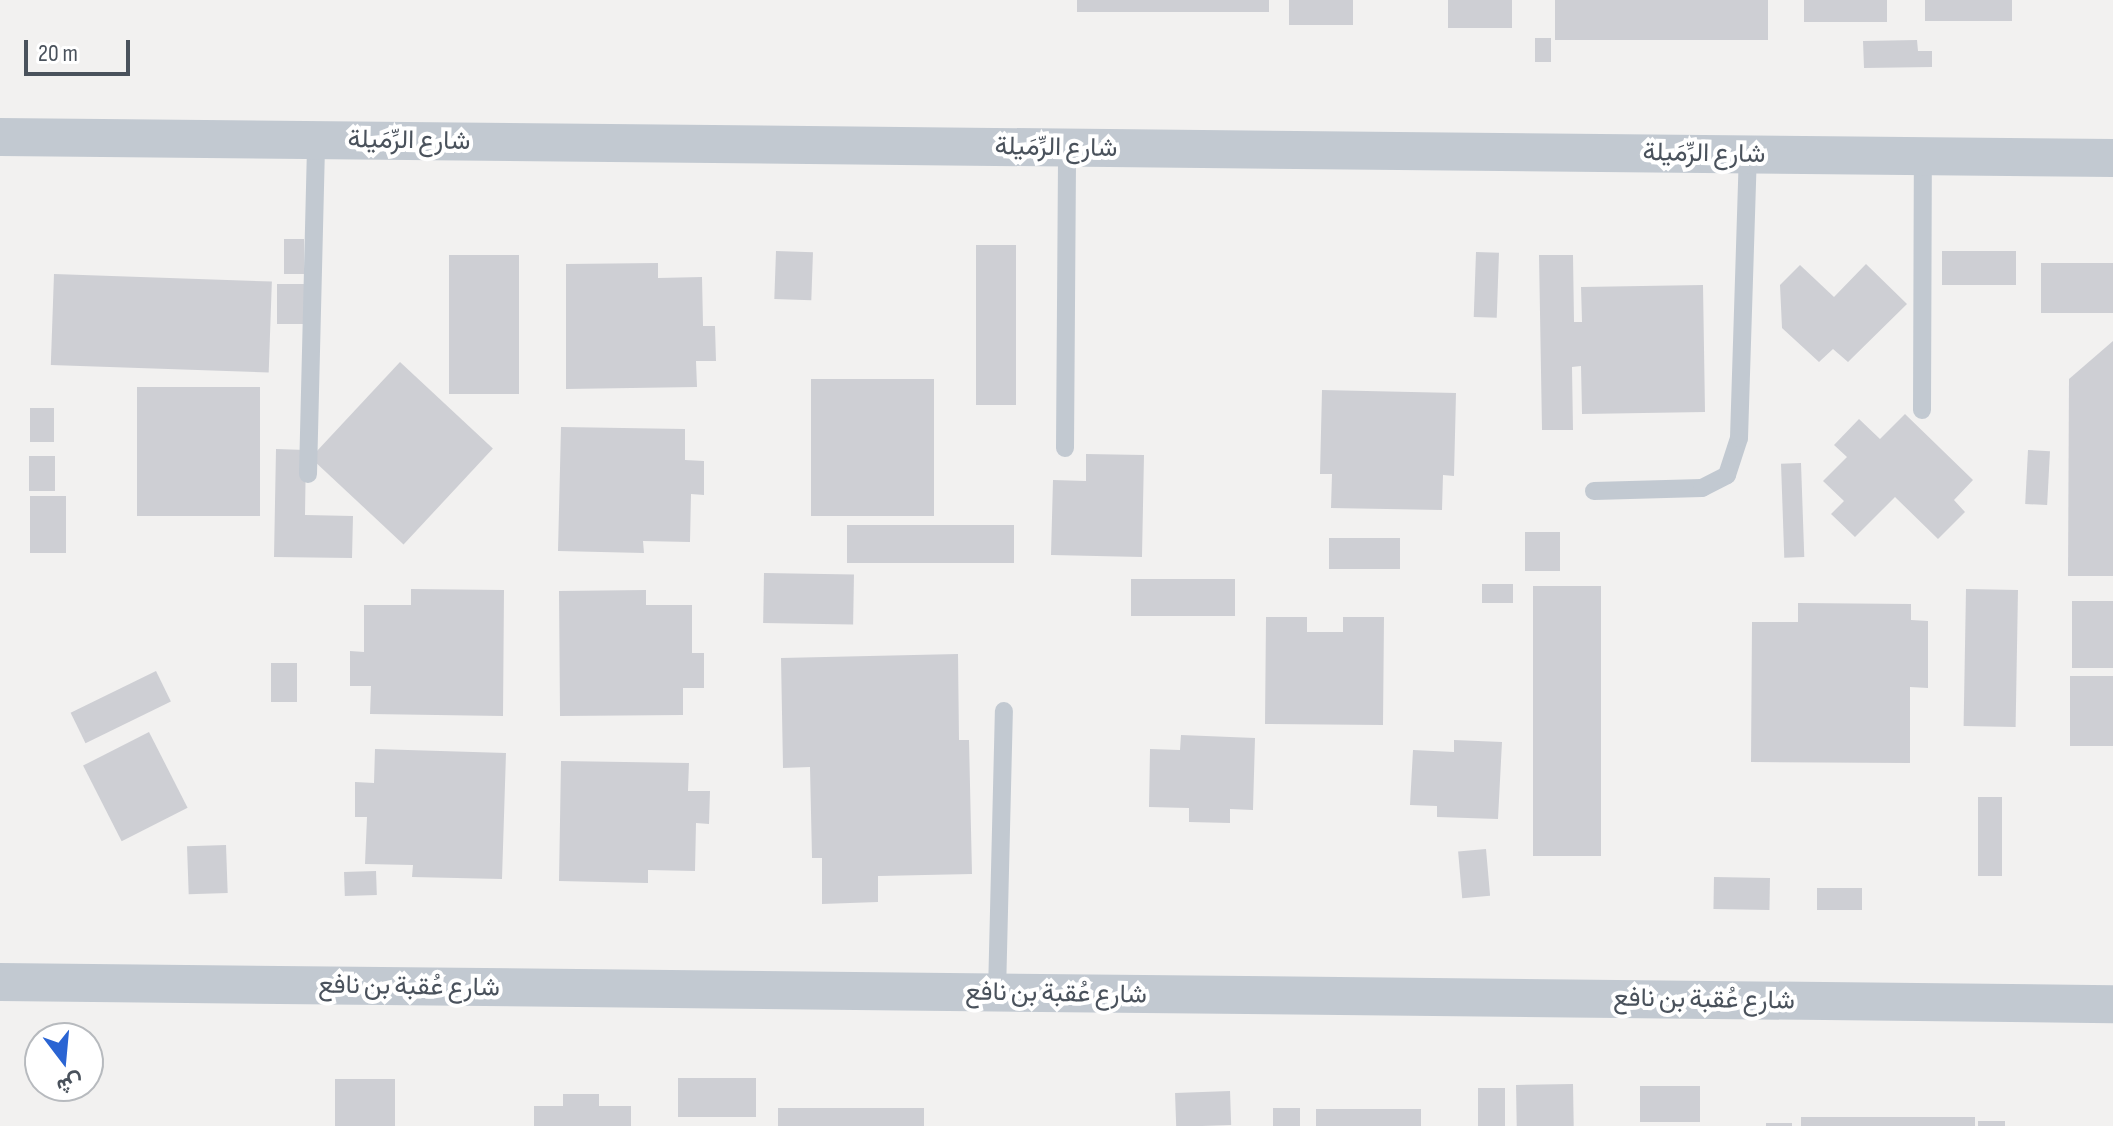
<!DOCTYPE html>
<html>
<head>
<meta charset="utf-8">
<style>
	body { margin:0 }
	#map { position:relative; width:2113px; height:1126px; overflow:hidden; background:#f2f1f0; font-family:"Sofia Sans Condensed",Vazirmatn,sans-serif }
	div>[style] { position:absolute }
	.building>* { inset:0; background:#cecfd4; transform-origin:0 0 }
	.service>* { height:18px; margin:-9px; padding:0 9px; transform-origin:9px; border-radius:9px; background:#c2c9d1 }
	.minor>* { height:38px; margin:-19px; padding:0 19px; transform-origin:19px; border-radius:19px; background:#c2c9d1 }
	span { translate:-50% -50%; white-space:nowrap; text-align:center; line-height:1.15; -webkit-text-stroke:8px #fff; paint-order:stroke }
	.street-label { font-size:26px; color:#4a525c }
	.north { position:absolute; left:24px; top:1022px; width:80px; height:80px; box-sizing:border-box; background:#fff; border:2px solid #b7babe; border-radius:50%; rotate:164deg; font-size:22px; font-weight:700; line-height:32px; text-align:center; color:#4a525c }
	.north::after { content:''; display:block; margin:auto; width:28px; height:36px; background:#2a64d3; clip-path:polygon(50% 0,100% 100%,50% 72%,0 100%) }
	.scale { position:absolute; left:24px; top:40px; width:106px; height:36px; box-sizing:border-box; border:4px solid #4a525c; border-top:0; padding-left:10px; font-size:24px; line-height:28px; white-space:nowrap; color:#4a525c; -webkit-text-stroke:6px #fff; paint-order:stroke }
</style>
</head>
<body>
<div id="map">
	<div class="building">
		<div style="left:1077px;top:0;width:192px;height:12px"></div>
		<div style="left:1289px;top:0;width:64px;height:25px"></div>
		<div style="left:1448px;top:0;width:64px;height:28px"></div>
		<div style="left:1555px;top:0;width:213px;height:40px"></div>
		<div style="left:1804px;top:0;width:83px;height:22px"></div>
		<div style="left:1925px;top:0;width:87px;height:21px"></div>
		<div style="left:1535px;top:38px;width:16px;height:24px"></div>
		<div style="clip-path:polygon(1917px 40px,1918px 51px,1932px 51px,1932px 67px,1864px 68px,1863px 41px)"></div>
		<div style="left:284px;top:239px;width:20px;height:35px"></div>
		<div style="left:976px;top:245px;width:40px;height:160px"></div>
		<div style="left:776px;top:251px;width:37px;height:48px;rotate:2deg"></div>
		<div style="left:1942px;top:251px;width:74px;height:34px"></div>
		<div style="left:1476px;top:252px;width:23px;height:65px;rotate:2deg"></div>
		<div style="left:449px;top:255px;width:70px;height:139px"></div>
		<div style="clip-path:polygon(1539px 255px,1573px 255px,1574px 322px,1582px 322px,1581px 287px,1703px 285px,1705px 412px,1582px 414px,1581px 366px,1572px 367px,1573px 430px,1542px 430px)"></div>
		<div style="clip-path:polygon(658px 263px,658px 278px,702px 277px,703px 326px,715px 326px,716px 361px,696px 361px,697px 387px,566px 389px,566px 264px)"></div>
		<div style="left:2041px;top:263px;width:72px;height:50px"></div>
		<div style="clip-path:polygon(1866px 264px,1907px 304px,1848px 362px,1833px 349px,1819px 362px,1782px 328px,1780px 285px,1800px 265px,1834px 297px)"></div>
		<div style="left:54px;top:274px;width:218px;height:91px;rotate:2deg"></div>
		<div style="left:277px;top:284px;width:28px;height:40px"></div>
		<div style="clip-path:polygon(2113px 341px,2113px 576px,2068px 576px,2069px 379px)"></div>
		<div style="left:400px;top:362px;width:127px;height:131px;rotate:43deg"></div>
		<div style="left:811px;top:379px;width:123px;height:137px"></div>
		<div style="left:137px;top:387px;width:123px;height:129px"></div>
		<div style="clip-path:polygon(1322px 390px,1456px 393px,1454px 476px,1443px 475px,1442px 510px,1331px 508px,1332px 474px,1320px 474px)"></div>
		<div style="left:30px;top:408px;width:24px;height:34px"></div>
		<div style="clip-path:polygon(1905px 414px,1973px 480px,1954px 500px,1965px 512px,1938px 539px,1895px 497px,1855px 537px,1831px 514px,1844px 501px,1823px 481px,1847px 457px,1834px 445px,1859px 419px,1880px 439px)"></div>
		<div style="clip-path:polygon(561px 427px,685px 429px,685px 460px,704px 461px,704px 495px,691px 494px,690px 542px,643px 541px,644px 553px,558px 551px)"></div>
		<div style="clip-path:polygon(276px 449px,306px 450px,305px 515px,353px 516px,352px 558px,274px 557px)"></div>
		<div style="left:2028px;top:450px;width:22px;height:54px;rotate:3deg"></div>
		<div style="clip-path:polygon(1086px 454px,1144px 455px,1142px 557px,1051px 555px,1053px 480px,1086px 481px)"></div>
		<div style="left:29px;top:456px;width:26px;height:35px"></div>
		<div style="left:1801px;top:463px;width:94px;height:20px;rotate:88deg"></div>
		<div style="left:30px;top:496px;width:36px;height:57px"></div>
		<div style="left:847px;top:525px;width:167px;height:38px"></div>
		<div style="left:1560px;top:532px;width:39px;height:35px;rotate:90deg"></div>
		<div style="left:1329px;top:538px;width:71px;height:31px"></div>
		<div style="left:764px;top:573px;width:90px;height:50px;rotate:1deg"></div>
		<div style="left:1131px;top:579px;width:104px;height:37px"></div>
		<div style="left:1513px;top:584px;width:19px;height:31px;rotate:90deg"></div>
		<div style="left:1533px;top:586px;width:68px;height:270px"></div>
		<div style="clip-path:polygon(411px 589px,504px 590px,503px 716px,370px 714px,371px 686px,350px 686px,350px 651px,364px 652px,364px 605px,411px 605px)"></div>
		<div style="left:1966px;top:589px;width:52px;height:137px;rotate:1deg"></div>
		<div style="clip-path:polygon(646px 590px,646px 605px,692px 605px,692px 653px,704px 653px,704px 688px,683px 688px,683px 715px,560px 716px,559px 591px)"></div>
		<div style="left:2072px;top:601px;width:41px;height:67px"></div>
		<div style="clip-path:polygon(1798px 603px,1911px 604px,1911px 620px,1928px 621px,1928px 688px,1910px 687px,1910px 763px,1751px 762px,1752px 622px,1798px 622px)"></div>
		<div style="clip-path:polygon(1266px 617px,1307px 617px,1307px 632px,1343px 632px,1343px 617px,1384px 617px,1383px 725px,1265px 724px)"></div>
		<div style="clip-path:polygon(958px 654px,959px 740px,969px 740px,972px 874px,878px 876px,878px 902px,822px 904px,822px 858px,812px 858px,810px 767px,783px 768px,781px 658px)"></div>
		<div style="left:271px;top:663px;width:26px;height:39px"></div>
		<div style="left:156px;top:671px;width:34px;height:95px;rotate:64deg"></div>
		<div style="left:2070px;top:676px;width:43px;height:70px"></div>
		<div style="left:149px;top:732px;width:85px;height:74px;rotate:63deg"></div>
		<div style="clip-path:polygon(1181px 735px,1255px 738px,1253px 810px,1230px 809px,1230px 823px,1189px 822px,1189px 808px,1149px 807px,1150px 749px,1180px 750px)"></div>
		<div style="clip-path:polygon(1454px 740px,1502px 742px,1498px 819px,1437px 817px,1437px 806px,1410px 805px,1413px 750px,1454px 752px)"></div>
		<div style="clip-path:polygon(375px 749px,506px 753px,502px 879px,412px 877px,413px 865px,365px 864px,367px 817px,355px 817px,355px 782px,374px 783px)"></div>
		<div style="clip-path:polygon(561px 761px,689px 763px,688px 791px,710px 791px,709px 824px,696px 823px,695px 871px,648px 870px,648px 883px,559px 881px)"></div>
		<div style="left:1978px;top:797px;width:24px;height:79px"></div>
		<div style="left:226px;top:845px;width:48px;height:39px;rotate:88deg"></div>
		<div style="left:1486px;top:849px;width:47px;height:28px;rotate:85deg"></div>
		<div style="left:376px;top:871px;width:24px;height:32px;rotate:88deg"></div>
		<div style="left:1714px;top:877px;width:56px;height:32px;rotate:1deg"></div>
		<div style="left:1817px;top:888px;width:45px;height:22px"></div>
		<div style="left:678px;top:1078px;width:78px;height:39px"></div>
		<div style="left:335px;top:1079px;width:60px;height:47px"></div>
		<div style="left:1573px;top:1084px;width:42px;height:57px;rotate:89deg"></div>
		<div style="left:1640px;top:1086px;width:60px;height:36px"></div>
		<div style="left:1478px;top:1088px;width:27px;height:38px"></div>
		<div style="left:1230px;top:1091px;width:34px;height:55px;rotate:88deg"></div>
		<div style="clip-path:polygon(563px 1094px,599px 1094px,599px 1106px,631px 1106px,631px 1126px,534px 1126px,534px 1106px,563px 1106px)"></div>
		<div style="left:778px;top:1108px;width:146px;height:18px"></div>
		<div style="left:1273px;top:1108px;width:27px;height:18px"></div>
		<div style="left:1316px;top:1109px;width:105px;height:17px"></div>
		<div style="left:1801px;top:1117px;width:174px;height:9px"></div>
		<div style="left:1978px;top:1121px;width:27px;height:5px"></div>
		<div style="left:1766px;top:1123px;width:26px;height:3px"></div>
	</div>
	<div class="service">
		<div style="left:1922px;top:410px;width:254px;rotate:-89.8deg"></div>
		<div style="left:1065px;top:448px;width:300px;rotate:-89.6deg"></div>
		<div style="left:308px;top:474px;width:334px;rotate:-88.6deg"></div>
		<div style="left:1594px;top:491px;width:108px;rotate:-1.6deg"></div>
		<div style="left:1702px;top:488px;width:28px;rotate:-27deg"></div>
		<div style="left:1727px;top:475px;width:39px;rotate:-72deg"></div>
		<div style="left:1739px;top:438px;width:283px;rotate:-88.2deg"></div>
		<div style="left:997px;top:993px;width:282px;rotate:-88.6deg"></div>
	</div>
	<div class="minor">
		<div style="left:0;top:137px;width:2113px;rotate:0.57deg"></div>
		<div style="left:0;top:982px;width:2113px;rotate:0.6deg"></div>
	</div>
	<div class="street-label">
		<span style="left:409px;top:141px;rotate:1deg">شارع الرِّمَيلة</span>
		<span style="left:1056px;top:148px;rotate:1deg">شارع الرِّمَيلة</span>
		<span style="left:1704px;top:154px;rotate:1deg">شارع الرِّمَيلة</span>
		<span style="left:409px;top:987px;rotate:1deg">شارع عُقبة بن نافع</span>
		<span style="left:1056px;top:994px;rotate:1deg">شارع عُقبة بن نافع</span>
		<span style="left:1704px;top:1000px;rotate:1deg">شارع عُقبة بن نافع</span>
	</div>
	<div class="north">ش</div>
	<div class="scale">20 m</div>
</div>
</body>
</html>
